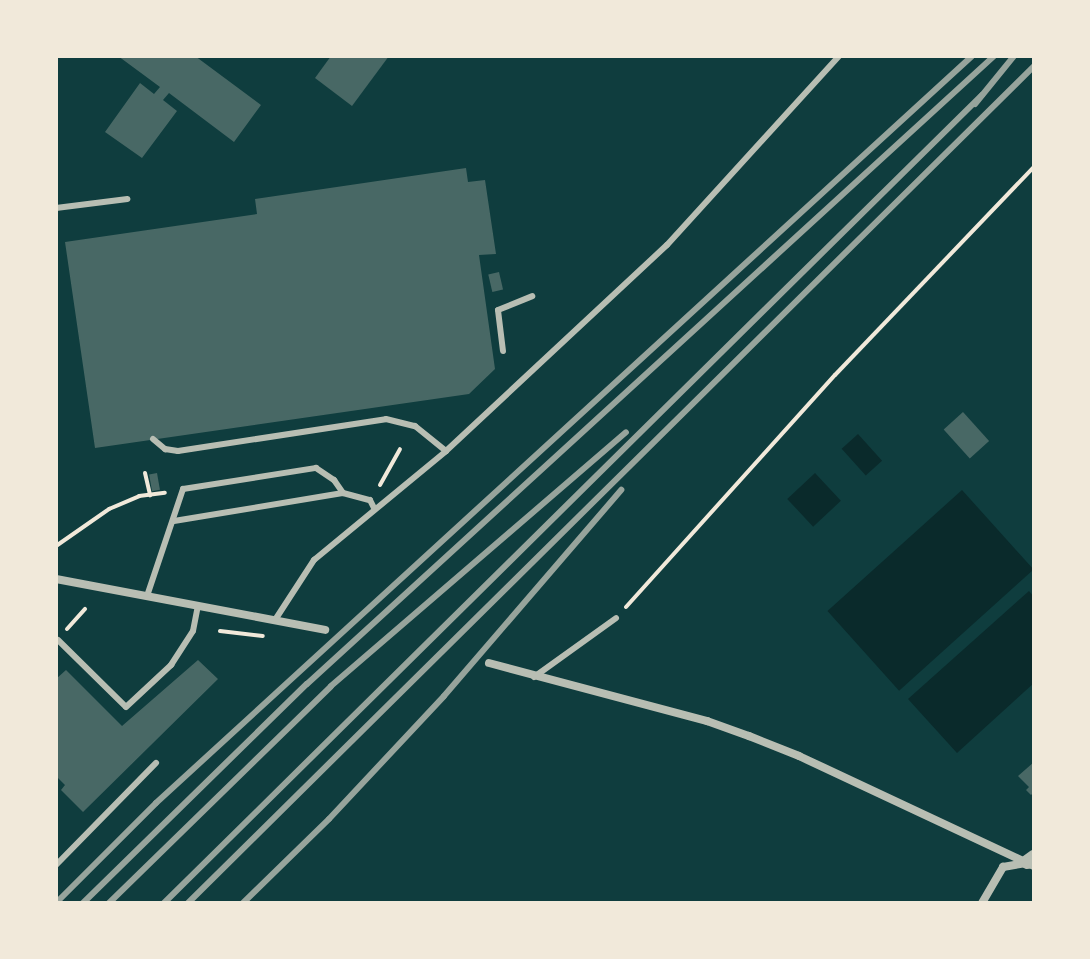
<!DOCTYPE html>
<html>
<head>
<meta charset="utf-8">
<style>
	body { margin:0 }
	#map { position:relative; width:1090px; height:959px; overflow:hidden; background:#0f3d3e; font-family:"Exo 2",sans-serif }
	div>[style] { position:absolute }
	.water>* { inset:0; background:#0a2a2b; transform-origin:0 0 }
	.building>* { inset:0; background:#486865; transform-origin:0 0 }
	.path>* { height:4px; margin:-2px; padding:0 2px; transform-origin:2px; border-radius:2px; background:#f1e9da }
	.service>* { height:6px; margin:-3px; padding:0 3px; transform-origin:3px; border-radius:3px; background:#b8beb3 }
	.minor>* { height:8px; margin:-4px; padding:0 4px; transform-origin:4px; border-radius:4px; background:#b8beb3 }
	.tertiary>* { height:14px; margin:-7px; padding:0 7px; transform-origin:7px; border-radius:7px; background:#b8beb3 }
	.rail>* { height:6px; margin:-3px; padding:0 3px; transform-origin:3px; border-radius:3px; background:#97a49c }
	span { translate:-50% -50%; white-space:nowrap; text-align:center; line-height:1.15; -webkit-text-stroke:8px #f1e9da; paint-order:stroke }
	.frame { position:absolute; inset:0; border:58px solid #f1e9da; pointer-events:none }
</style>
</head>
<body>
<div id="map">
	<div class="water">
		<div style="left:858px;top:434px;width:36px;height:22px;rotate:48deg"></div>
		<div style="left:815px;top:473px;width:38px;height:38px;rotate:47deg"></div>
		<div style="left:962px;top:490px;width:107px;height:181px;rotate:48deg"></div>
		<div style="clip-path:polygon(1029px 591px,1034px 597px,1034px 683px,957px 753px,908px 699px)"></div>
	</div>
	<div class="building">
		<div style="clip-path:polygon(118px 56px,195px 56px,261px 105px,234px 142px,169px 93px,163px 100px,177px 111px,142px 158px,105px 132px,140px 83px,154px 94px,160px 87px)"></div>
		<div style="clip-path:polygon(331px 56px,389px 56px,352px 106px,315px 78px)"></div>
		<div style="clip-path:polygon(466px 168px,468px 182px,485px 180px,496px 254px,479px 255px,495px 369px,469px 394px,95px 448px,65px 242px,257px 214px,255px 199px)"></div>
		<div style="left:499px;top:272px;width:18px;height:11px;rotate:77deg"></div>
		<div style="left:963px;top:412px;width:39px;height:26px;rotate:48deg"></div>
		<div style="left:157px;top:473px;width:17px;height:8px;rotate:80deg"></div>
		<div style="clip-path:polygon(198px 660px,218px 679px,83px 812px,61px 790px,65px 785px,56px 776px,56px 679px,66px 670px,122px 726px)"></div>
		<div style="clip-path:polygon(1034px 762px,1034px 792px,1031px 795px,1026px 790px,1029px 787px,1018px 776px)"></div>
	</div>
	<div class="path">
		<div style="left:145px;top:473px;width:23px;rotate:77deg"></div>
		<div style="left:380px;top:485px;width:41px;rotate:-60.9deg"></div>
		<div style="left:56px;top:546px;width:65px;rotate:-34.9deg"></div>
		<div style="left:109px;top:509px;width:33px;rotate:-23deg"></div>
		<div style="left:139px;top:496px;width:26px;rotate:-7deg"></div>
		<div style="left:626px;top:607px;width:312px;rotate:-48deg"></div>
		<div style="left:835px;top:375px;width:288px;rotate:-46.3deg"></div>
		<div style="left:67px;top:629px;width:27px;rotate:-48deg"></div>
		<div style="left:220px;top:631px;width:43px;rotate:6.6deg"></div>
	</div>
	<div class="service">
		<div style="left:56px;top:208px;width:72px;rotate:-7.2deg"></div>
		<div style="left:503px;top:351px;width:41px;rotate:-97deg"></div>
		<div style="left:498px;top:310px;width:37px;rotate:-22deg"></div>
		<div style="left:153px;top:439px;width:16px;rotate:40deg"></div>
		<div style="left:165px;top:449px;width:13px;rotate:9deg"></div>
		<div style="left:178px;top:451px;width:210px;rotate:-8.7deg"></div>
		<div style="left:386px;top:419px;width:30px;rotate:14deg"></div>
		<div style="left:415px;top:426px;width:40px;rotate:39deg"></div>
		<div style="left:174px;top:521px;width:171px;rotate:-9.4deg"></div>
		<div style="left:147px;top:596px;width:113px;rotate:-71.4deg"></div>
		<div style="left:183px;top:489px;width:135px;rotate:-9deg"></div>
		<div style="left:316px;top:468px;width:22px;rotate:34deg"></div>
		<div style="left:334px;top:480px;width:16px;rotate:55deg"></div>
		<div style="left:343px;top:493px;width:28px;rotate:15deg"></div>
		<div style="left:370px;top:500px;width:9px;rotate:63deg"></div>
		<div style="left:275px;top:620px;width:72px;rotate:-57deg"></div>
		<div style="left:314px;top:560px;width:171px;rotate:-39.5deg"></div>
		<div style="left:446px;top:451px;width:302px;rotate:-43deg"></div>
		<div style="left:667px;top:245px;width:256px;rotate:-47.7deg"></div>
		<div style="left:58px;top:640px;width:95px;rotate:44.6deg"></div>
		<div style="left:126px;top:707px;width:62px;rotate:-43deg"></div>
		<div style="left:171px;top:665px;width:40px;rotate:-57.1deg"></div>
		<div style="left:193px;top:631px;width:25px;rotate:-79deg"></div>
		<div style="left:534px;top:677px;width:101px;rotate:-35.7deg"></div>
		<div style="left:56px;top:865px;width:143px;rotate:-45.6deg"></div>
	</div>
	<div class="minor">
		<div style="left:56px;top:579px;width:274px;rotate:10.7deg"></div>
		<div style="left:489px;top:663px;width:226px;rotate:14.9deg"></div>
		<div style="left:707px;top:721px;width:45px;rotate:19.7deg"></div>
		<div style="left:749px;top:736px;width:54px;rotate:21.8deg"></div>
		<div style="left:799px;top:756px;width:259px;rotate:25.1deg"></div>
		<div style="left:982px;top:903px;width:42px;rotate:-59.7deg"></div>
		<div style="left:1003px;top:867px;width:23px;rotate:-10deg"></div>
	</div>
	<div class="tertiary">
		<div style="left:1027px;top:862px;width:9px;rotate:-36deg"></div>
	</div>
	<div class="rail">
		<div style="left:975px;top:104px;width:62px;rotate:-50.9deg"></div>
		<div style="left:56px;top:903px;width:141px;rotate:-45deg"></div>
		<div style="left:156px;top:803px;width:1106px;rotate:-42.47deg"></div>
		<div style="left:83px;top:903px;width:313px;rotate:-44.4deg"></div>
		<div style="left:307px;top:684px;width:931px;rotate:-42.43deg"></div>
		<div style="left:109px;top:903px;width:310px;rotate:-44.3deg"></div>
		<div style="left:331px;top:686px;width:389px;rotate:-40.7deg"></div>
		<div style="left:164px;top:903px;width:1150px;rotate:-44.65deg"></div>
		<div style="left:188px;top:903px;width:1190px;rotate:-44.69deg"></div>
		<div style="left:243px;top:903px;width:120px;rotate:-44.3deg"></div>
		<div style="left:329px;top:819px;width:168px;rotate:-46.9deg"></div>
		<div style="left:444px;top:696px;width:272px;rotate:-49.3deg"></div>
	</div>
	<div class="frame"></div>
</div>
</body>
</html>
